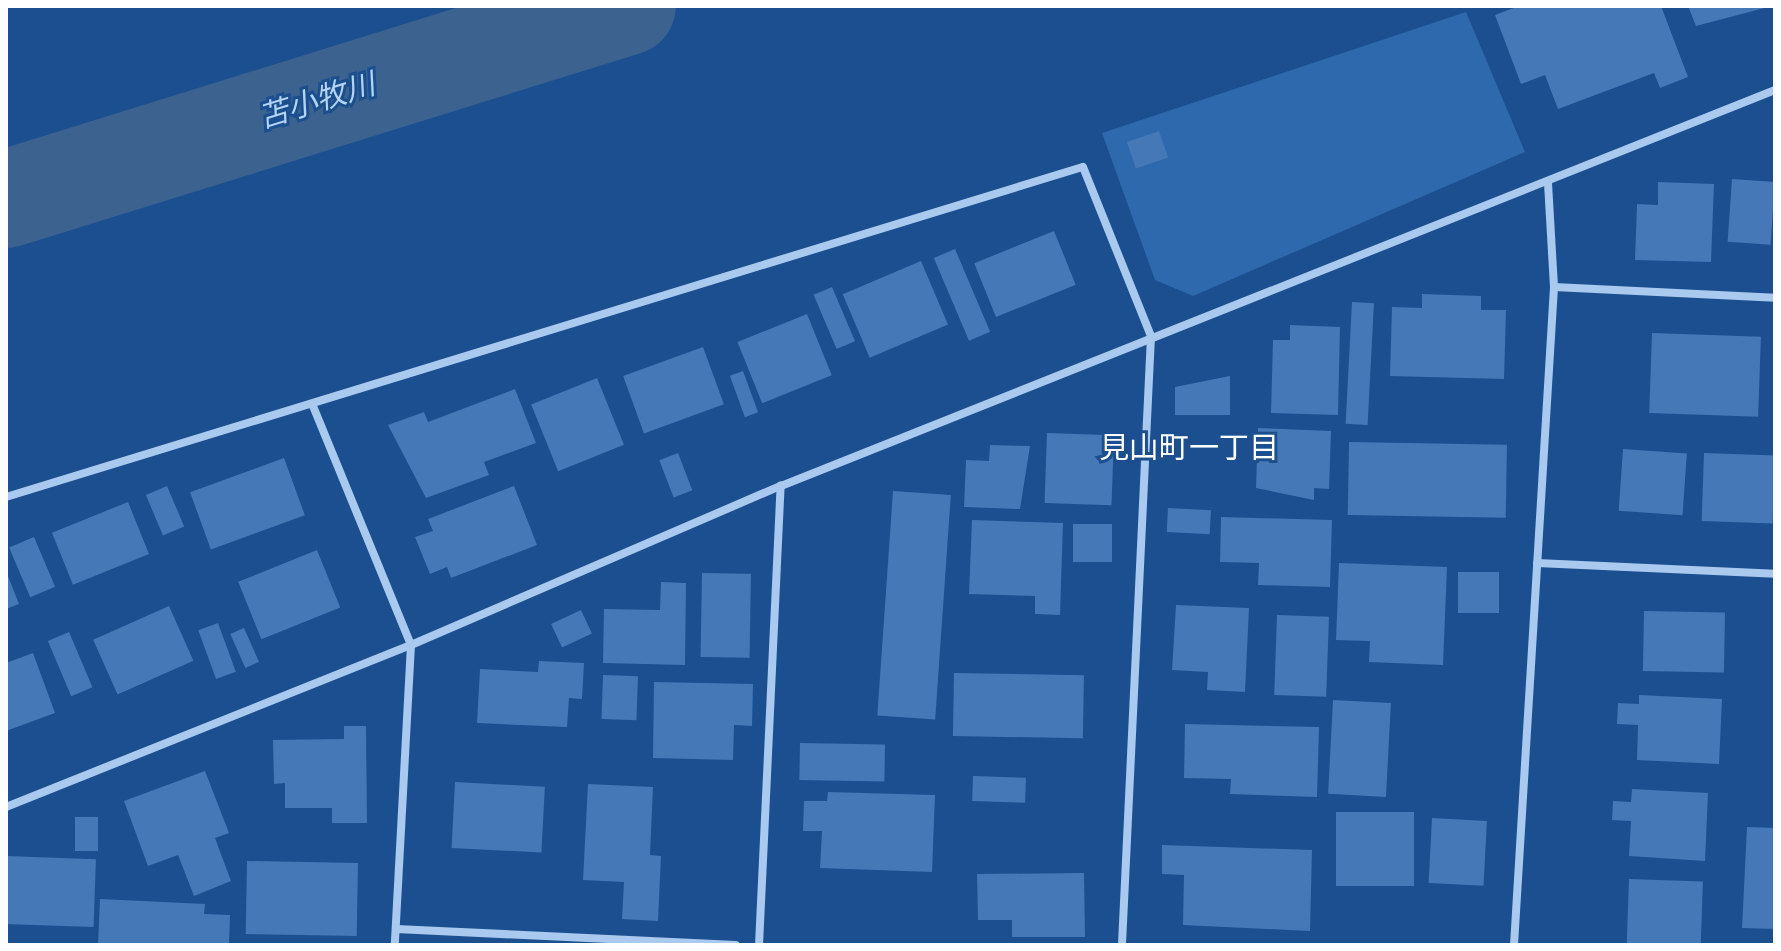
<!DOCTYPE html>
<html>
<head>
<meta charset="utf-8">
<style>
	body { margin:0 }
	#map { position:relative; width:1781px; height:951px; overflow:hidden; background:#1b4f8f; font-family:"Sofia Sans Condensed","Noto Sans JP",sans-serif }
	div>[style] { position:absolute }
	.green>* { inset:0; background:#2e69ad }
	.river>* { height:98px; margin:-49px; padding:0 49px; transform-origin:49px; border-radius:49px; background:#3c6290 }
	.building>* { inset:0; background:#4478b7; transform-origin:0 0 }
	.street>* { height:8px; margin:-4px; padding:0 4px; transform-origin:4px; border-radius:4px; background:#a9c9ee }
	span { translate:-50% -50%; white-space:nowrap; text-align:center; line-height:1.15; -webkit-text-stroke:6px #1b4f8f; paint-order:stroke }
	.water-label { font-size:30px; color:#b5d3f5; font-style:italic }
	.neighbourhood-label { font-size:30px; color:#fff }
	.frame { position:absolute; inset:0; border:8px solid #fff; pointer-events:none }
</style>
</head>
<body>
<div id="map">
	<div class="green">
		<div style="clip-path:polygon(1466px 12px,1525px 152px,1193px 296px,1155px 280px,1102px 133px)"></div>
	</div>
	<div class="river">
		<div style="left:6px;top:199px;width:650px;rotate:-17.26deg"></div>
	</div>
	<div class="building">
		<div style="clip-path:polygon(1519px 6px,1661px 6px,1688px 77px,1660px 88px,1654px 73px,1558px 109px,1545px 75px,1521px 84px,1495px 15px)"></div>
		<div style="clip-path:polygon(1688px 6px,1772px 6px,1696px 26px)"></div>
		<div style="left:1159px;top:131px;width:28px;height:34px;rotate:71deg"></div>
		<div style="left:1732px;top:179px;width:43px;height:63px;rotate:4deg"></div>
		<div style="clip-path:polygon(1658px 182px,1714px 184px,1711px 262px,1635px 260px,1637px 204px,1658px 205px)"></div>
		<div style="left:1054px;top:231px;width:58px;height:86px;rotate:68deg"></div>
		<div style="left:955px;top:249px;width:90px;height:23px;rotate:67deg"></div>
		<div style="left:921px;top:261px;width:69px;height:85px;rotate:67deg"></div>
		<div style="left:832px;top:287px;width:59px;height:20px;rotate:67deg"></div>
		<div style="clip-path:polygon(1422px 294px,1481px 296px,1481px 310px,1506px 310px,1504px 379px,1390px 376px,1392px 307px,1422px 308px)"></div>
		<div style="left:1352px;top:302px;width:22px;height:122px;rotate:3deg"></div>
		<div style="left:807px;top:314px;width:66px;height:75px;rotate:68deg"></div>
		<div style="clip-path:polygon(1290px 325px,1340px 327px,1338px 415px,1271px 413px,1273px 340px,1290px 340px)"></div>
		<div style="left:1652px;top:333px;width:109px;height:80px;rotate:2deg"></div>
		<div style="left:703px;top:347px;width:61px;height:85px;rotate:70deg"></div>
		<div style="left:743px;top:371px;width:44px;height:14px;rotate:70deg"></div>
		<div style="clip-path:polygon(1230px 376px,1230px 415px,1175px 415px,1175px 387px)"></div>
		<div style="left:597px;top:378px;width:72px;height:71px;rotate:68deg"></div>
		<div style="clip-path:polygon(515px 389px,536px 443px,484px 462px,489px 475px,426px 498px,388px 425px,424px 412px,428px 422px)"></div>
		<div style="clip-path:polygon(1258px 428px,1331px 431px,1329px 489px,1314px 488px,1314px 500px,1256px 488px)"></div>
		<div style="left:1047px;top:433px;width:67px;height:70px;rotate:2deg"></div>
		<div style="left:1349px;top:442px;width:158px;height:73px;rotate:1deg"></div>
		<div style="clip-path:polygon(990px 445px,1030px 446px,1020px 509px,964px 507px,966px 460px,989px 461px)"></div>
		<div style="left:1623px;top:449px;width:64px;height:62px;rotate:4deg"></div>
		<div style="left:678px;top:453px;width:40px;height:20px;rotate:69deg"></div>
		<div style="left:1704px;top:453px;width:71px;height:68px;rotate:2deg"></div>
		<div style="left:284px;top:458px;width:61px;height:100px;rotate:70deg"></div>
		<div style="left:167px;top:486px;width:44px;height:23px;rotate:67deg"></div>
		<div style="clip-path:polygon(514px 486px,537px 545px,451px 578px,447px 567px,430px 574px,415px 537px,433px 531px,428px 519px)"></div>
		<div style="left:893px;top:491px;width:58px;height:225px;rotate:4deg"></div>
		<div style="left:128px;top:502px;width:56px;height:82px;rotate:68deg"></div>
		<div style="left:1168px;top:508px;width:43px;height:24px;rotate:3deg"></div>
		<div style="clip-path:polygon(1221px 517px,1332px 520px,1330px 587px,1258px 585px,1259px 563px,1220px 562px)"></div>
		<div style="clip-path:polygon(972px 520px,1063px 523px,1060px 615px,1035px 614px,1035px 596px,969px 594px)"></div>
		<div style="left:1112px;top:524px;width:38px;height:39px;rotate:90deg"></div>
		<div style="left:34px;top:537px;width:54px;height:27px;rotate:67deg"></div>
		<div style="left:317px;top:550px;width:62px;height:85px;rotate:68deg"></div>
		<div style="clip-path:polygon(1339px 563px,1447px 567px,1443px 665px,1369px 662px,1370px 641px,1336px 640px)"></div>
		<div style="clip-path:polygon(6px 571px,19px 604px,6px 609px)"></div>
		<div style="left:1458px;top:572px;width:41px;height:41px"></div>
		<div style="left:702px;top:573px;width:49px;height:84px;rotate:1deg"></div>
		<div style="clip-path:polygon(661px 582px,686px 583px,685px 665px,603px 663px,604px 609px,660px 610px)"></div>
		<div style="clip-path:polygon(1176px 605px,1249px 608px,1245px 692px,1207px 690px,1208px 672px,1172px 670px)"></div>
		<div style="left:169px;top:606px;width:60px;height:83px;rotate:66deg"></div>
		<div style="left:581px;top:610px;width:26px;height:33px;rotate:65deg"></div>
		<div style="left:1644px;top:611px;width:81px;height:60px;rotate:1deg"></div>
		<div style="left:1277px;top:615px;width:52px;height:80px;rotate:2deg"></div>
		<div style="left:218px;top:623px;width:52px;height:21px;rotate:70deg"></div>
		<div style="left:244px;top:628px;width:37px;height:15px;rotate:66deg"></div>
		<div style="left:69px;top:632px;width:60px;height:23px;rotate:67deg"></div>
		<div style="clip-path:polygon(33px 653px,55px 713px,6px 731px,6px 663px)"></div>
		<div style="clip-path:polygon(539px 661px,584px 663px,582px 699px,569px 698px,567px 727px,477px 723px,480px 669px,538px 672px)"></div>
		<div style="left:954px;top:673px;width:130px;height:63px;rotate:1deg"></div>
		<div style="left:603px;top:675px;width:35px;height:44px;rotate:2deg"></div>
		<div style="clip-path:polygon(654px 682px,753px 684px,752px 726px,734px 725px,733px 760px,653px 758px)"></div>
		<div style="clip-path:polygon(1639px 695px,1722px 699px,1719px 764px,1637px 760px,1638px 725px,1617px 724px,1618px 703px,1639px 704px)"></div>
		<div style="left:1333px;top:700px;width:58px;height:94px;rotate:3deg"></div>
		<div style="clip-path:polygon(1185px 724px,1319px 727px,1317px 797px,1230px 794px,1231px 779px,1184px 778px)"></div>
		<div style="clip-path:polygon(344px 726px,366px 726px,367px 823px,332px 823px,332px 808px,285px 808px,285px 783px,274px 784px,273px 740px,344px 739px)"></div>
		<div style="left:800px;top:743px;width:85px;height:37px;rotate:1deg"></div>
		<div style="clip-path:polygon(205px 771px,229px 833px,215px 838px,231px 881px,194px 896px,178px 855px,148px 866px,124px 801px)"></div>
		<div style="left:973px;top:776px;width:53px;height:25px;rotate:2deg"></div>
		<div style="left:455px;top:782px;width:90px;height:66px;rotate:3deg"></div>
		<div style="clip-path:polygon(588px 784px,653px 787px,650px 855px,661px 856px,658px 921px,622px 919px,624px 882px,583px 880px)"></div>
		<div style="clip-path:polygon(1632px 789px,1708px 793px,1705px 861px,1629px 856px,1631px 821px,1612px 820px,1613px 801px,1631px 802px)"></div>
		<div style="clip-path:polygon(828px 792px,935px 795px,932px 872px,820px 868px,822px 831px,803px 831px,804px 801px,827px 801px)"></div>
		<div style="left:1336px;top:812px;width:78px;height:74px"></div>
		<div style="left:75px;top:817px;width:23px;height:34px"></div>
		<div style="left:1432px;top:818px;width:55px;height:65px;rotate:3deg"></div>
		<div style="clip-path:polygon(1747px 827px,1775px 828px,1775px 929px,1742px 928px)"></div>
		<div style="clip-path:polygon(1162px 845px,1312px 850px,1310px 931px,1183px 925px,1184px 875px,1162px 874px)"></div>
		<div style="left:6px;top:856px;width:90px;height:68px;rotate:2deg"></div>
		<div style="left:247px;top:861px;width:111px;height:73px;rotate:1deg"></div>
		<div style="clip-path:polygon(1084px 873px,1085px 937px,1012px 937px,1012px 920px,978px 920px,977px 874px)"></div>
		<div style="left:1629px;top:879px;width:74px;height:66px;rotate:2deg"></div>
		<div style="clip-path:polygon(100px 899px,205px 904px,204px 914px,230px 915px,229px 945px,98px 945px)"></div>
	</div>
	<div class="street">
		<div style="left:1554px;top:287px;width:221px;rotate:2.8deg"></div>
		<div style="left:313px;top:406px;width:258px;rotate:67.7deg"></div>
		<div style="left:411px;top:645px;width:300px;rotate:93.1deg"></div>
		<div style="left:6px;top:497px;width:1126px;rotate:-17.04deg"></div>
		<div style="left:1083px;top:167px;width:182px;rotate:68.1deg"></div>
		<div style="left:1151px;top:336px;width:610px;rotate:92.73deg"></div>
		<div style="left:1537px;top:563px;width:238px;rotate:2.6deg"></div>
		<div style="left:6px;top:807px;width:436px;rotate:-21.8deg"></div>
		<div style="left:411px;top:645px;width:403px;rotate:-23.3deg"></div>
		<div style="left:781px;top:486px;width:1070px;rotate:-21.72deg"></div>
		<div style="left:396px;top:929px;width:340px;rotate:2.7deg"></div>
		<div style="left:759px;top:945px;width:460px;rotate:-87.3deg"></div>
		<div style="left:1514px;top:945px;width:659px;rotate:-86.52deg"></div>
		<div style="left:1554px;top:287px;width:105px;rotate:-93.3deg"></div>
	</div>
	<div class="water-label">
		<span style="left:317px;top:102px;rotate:-17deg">苫小牧川</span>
	</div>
	<div class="neighbourhood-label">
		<span style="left:1189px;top:449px">見山町一丁目</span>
	</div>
	<div class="frame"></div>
</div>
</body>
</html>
